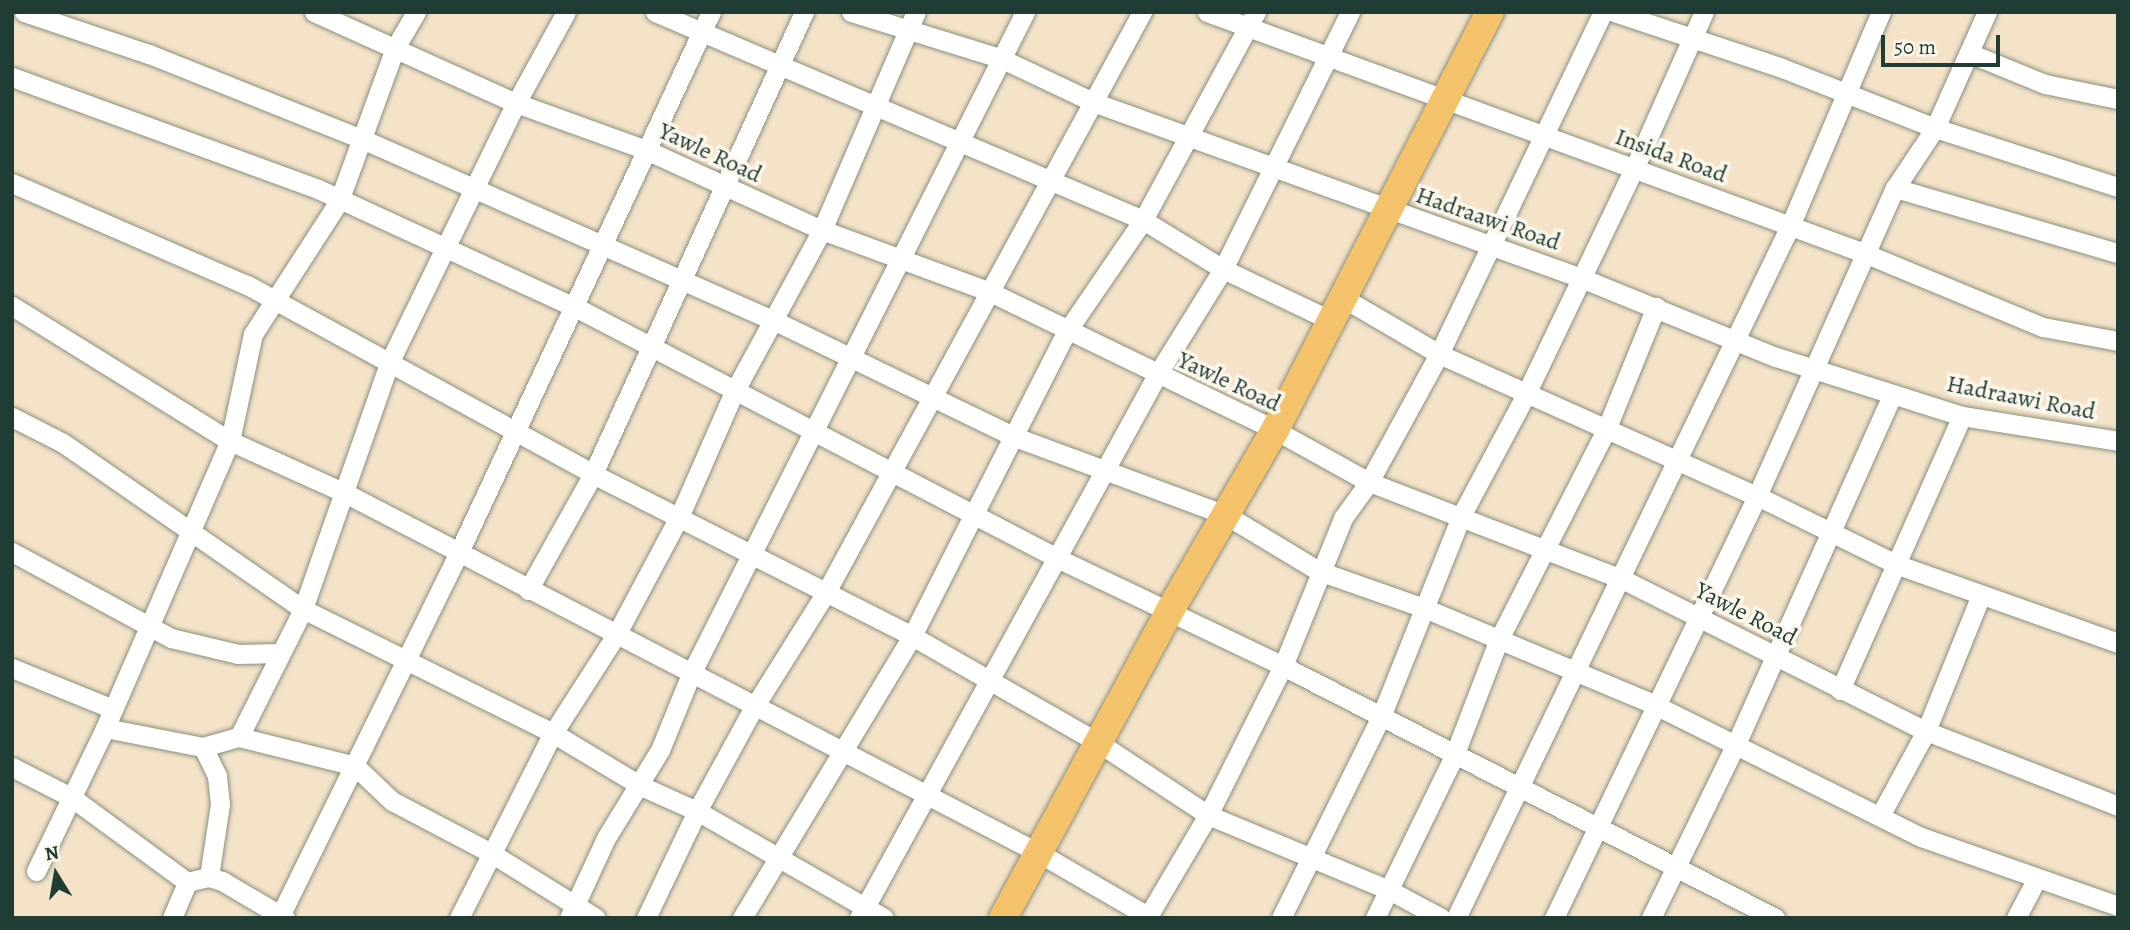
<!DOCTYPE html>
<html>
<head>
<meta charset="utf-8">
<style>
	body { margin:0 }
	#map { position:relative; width:2130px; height:930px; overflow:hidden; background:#f4e3c9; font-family:Alegreya,serif }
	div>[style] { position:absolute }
	.roads { filter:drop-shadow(0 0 2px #8a907e) drop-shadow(0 0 2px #8a907e) }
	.minor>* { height:19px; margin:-9.5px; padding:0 9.5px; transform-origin:9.5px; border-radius:9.5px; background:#fff }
	.highway>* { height:28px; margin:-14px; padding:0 14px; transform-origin:14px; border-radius:14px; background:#f3c26a }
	span { translate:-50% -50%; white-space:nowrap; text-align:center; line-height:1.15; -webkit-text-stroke:7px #fbf7ec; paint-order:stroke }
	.street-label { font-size:24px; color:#1f3d34 }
	.frame { position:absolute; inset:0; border:14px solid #1f3d34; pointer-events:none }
	.north { position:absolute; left:21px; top:839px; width:70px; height:70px; -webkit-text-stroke:5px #fbf7ec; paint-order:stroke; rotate:349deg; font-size:19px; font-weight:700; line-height:28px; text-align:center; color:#1f3d34 }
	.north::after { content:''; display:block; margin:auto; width:24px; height:32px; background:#1f3d34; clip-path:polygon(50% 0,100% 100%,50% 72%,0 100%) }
	.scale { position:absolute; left:1881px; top:35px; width:119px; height:32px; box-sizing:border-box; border:4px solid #1f3d34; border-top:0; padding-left:9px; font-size:21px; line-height:24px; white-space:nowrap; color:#1f3d34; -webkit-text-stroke:5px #fbf7ec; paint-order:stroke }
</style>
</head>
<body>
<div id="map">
	<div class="roads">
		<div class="minor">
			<div style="left:24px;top:12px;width:132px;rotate:18.6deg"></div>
			<div style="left:149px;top:54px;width:229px;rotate:21.8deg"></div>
			<div style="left:362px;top:139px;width:449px;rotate:23.8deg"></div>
			<div style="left:773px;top:320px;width:269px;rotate:25.8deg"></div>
			<div style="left:1015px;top:437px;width:225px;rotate:20.3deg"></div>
			<div style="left:1226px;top:515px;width:109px;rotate:31.1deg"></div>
			<div style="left:1319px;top:571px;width:111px;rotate:19.4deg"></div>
			<div style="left:1424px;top:608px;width:248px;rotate:22.7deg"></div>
			<div style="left:1653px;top:704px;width:299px;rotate:26.4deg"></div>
			<div style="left:1921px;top:837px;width:209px;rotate:19.3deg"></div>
			<div style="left:314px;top:12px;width:222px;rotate:24.3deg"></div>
			<div style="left:516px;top:103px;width:136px;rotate:19.8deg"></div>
			<div style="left:644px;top:149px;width:196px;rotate:24.5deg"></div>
			<div style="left:822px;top:230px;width:177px;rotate:20.2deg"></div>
			<div style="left:988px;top:291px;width:319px;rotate:25.8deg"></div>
			<div style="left:1275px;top:430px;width:107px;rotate:29deg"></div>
			<div style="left:1369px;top:482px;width:271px;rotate:21deg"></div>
			<div style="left:1622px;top:579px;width:340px;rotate:26.6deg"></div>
			<div style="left:1926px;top:731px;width:206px;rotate:21.3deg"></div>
			<div style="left:655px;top:12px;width:530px;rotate:23.09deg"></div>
			<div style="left:1143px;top:220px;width:94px;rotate:31.5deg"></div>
			<div style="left:1223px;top:269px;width:121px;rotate:25.5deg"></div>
			<div style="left:851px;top:12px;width:156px;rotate:17.2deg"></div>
			<div style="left:1000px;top:58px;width:103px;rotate:25.3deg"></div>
			<div style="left:1093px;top:102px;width:519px;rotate:19.83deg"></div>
			<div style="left:1581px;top:278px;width:210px;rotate:22.1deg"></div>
			<div style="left:1776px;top:357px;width:195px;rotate:17.6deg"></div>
			<div style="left:1962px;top:416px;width:158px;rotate:9.1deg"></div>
			<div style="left:1207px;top:12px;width:700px;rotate:20.14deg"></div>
			<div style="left:1864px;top:253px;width:194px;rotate:22.5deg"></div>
			<div style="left:2043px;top:327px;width:76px;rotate:10.6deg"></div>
			<div style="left:1614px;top:12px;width:177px;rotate:18.4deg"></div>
			<div style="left:1782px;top:68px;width:164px;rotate:21.4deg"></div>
			<div style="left:1935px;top:128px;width:192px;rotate:17.9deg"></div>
			<div style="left:1969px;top:53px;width:82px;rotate:22.2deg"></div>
			<div style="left:2045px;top:84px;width:75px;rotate:11.6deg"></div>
			<div style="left:12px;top:77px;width:326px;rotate:20.1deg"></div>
			<div style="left:318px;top:189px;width:283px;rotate:24.7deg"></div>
			<div style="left:575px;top:307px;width:546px;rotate:27.5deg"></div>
			<div style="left:1059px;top:559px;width:248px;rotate:25.5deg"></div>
			<div style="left:1283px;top:666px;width:553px;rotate:27.12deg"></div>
			<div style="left:12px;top:183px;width:256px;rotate:23.5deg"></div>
			<div style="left:247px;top:285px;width:394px;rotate:28.6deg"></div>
			<div style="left:593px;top:474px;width:358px;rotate:26.9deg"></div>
			<div style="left:912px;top:636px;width:215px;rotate:29.8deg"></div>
			<div style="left:1099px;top:743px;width:131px;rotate:33.4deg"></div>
			<div style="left:1208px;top:815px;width:196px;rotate:22.5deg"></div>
			<div style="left:1389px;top:890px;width:59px;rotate:28.3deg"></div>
			<div style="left:1895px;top:188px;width:232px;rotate:16.3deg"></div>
			<div style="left:1345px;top:299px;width:109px;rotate:30.3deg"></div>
			<div style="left:1439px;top:354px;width:348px;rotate:24.1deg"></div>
			<div style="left:1757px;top:496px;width:157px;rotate:26.1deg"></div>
			<div style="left:1898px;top:565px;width:233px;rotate:19.5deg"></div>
			<div style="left:12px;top:306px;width:256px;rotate:31.8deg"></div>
			<div style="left:230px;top:441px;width:126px;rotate:24.3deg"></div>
			<div style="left:345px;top:493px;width:782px;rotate:27.42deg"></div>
			<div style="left:1039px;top:853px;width:129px;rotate:30.1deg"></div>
			<div style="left:12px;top:417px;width:57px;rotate:27deg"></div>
			<div style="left:63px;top:443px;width:292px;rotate:34.7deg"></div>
			<div style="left:303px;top:609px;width:279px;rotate:26.4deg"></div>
			<div style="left:553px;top:733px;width:103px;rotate:31.1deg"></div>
			<div style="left:641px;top:786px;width:61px;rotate:24.1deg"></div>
			<div style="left:697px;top:811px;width:215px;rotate:29.8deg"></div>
			<div style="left:12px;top:552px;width:181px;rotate:28.4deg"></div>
			<div style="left:171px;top:638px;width:69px;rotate:13.4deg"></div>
			<div style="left:238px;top:654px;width:42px;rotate:-1.4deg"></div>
			<div style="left:528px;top:590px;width:133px;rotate:-60.7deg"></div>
			<div style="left:593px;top:474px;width:508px;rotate:-65.45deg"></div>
			<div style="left:12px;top:668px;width:109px;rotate:22.1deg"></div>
			<div style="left:1840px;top:690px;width:300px;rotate:-66deg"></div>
			<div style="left:105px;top:728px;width:100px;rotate:11deg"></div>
			<div style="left:203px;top:747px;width:37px;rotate:-16deg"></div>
			<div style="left:239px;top:737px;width:120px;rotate:14deg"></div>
			<div style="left:355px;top:766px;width:51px;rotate:43.4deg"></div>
			<div style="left:392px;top:801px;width:112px;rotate:27.7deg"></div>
			<div style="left:491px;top:853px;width:123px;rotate:31.8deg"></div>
			<div style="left:239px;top:737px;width:143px;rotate:-63.4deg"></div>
			<div style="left:303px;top:609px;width:263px;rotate:-70.7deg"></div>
			<div style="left:390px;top:361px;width:287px;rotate:-64deg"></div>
			<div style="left:516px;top:103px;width:104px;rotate:-61.2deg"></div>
			<div style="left:203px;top:747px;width:32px;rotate:64deg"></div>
			<div style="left:217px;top:776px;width:28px;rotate:84deg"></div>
			<div style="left:220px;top:804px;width:74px;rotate:98.6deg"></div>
			<div style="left:12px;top:767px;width:66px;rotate:27deg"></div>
			<div style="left:71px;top:797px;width:144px;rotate:36.2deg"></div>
			<div style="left:187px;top:882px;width:23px;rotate:-13deg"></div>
			<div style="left:209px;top:877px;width:14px;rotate:17deg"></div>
			<div style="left:222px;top:881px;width:73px;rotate:30.4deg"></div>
			<div style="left:1881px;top:814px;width:94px;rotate:-61.5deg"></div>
			<div style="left:1926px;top:731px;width:147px;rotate:-68deg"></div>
			<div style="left:36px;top:871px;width:159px;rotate:-64.2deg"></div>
			<div style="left:105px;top:728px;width:313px;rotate:-66.5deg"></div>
			<div style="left:230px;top:441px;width:109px;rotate:-77.9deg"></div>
			<div style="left:253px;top:334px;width:158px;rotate:-57.1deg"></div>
			<div style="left:339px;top:201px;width:163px;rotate:-69.9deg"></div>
			<div style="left:395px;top:48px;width:42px;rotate:-59.7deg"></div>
			<div style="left:172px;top:918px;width:39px;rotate:-67deg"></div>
			<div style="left:279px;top:918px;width:408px;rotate:-63.8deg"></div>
			<div style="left:459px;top:552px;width:596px;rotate:-64.98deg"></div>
			<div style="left:459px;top:918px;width:208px;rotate:-63.1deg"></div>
			<div style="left:553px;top:733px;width:117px;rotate:-57.3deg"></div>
			<div style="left:616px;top:635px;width:136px;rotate:-61.9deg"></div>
			<div style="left:680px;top:515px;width:134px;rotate:-66.3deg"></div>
			<div style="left:734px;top:392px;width:184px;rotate:-61.5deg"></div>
			<div style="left:822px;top:230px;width:237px;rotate:-66.7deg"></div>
			<div style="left:569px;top:918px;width:88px;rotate:-65.2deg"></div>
			<div style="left:606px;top:838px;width:103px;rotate:-58.5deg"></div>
			<div style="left:660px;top:750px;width:82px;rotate:-67.8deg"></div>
			<div style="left:691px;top:674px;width:741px;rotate:-63.23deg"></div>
			<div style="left:646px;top:918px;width:119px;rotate:-64.5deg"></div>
			<div style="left:697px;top:811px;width:119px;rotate:-61.3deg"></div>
			<div style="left:754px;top:707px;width:133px;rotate:-57.9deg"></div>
			<div style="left:825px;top:594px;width:663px;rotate:-61.42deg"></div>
			<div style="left:742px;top:918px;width:329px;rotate:-58.9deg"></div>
			<div style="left:912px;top:636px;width:342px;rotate:-63.1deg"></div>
			<div style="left:1067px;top:331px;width:135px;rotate:-55.6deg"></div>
			<div style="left:1143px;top:220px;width:237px;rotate:-61.5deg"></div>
			<div style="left:859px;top:918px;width:619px;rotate:-61.24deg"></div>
			<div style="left:1157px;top:375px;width:125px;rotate:-58.1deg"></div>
			<div style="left:1223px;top:269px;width:287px;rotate:-63.7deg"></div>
			<div style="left:1147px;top:918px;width:120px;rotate:-59.4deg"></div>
			<div style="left:1208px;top:815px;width:167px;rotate:-63.3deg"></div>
			<div style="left:1283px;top:666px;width:160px;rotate:-67.9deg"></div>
			<div style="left:1343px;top:518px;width:44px;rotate:-54.2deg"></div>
			<div style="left:1369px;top:482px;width:146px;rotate:-61.3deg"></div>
			<div style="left:1439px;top:354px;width:379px;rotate:-64.4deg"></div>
			<div style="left:1281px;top:918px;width:222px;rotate:-63.6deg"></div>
			<div style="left:1380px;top:719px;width:219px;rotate:-68.2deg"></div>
			<div style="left:1461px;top:516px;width:136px;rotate:-61.9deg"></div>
			<div style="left:1525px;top:396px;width:252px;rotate:-64.4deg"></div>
			<div style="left:1634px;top:169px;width:172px;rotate:-66deg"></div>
			<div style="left:1375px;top:918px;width:180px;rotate:-64deg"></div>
			<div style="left:1454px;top:756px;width:125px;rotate:-69deg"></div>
			<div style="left:1499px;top:639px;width:235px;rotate:-62.9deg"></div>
			<div style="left:1606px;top:430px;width:133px;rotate:-67.9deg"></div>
			<div style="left:1456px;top:918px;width:768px;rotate:-64.24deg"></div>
			<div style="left:1790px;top:226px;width:233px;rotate:-67deg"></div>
			<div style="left:1554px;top:918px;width:468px;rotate:-64.3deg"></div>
			<div style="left:1757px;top:496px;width:338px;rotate:-65.9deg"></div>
			<div style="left:1895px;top:188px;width:72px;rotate:-56.3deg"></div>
			<div style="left:1935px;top:128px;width:127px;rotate:-65.9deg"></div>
			<div style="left:1651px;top:918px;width:194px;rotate:-64deg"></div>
			<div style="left:1736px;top:744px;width:382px;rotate:-65.9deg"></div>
			<div style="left:2016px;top:918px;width:45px;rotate:-62.3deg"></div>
		</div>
		<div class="highway">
			<div style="left:1003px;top:918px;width:348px;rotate:-61.5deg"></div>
			<div style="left:1169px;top:612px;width:211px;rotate:-59.8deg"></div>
			<div style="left:1275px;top:430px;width:470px;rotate:-62.8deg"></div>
		</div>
	</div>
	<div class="street-label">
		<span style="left:710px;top:153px;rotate:25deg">Yawle Road</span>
		<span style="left:1671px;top:156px;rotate:20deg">Insida Road</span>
		<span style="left:1488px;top:219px;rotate:19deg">Hadraawi Road</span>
		<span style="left:1229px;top:382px;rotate:25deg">Yawle Road</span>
		<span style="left:2021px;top:398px;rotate:11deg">Hadraawi Road</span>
		<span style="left:1746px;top:614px;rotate:27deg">Yawle Road</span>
	</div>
	<div class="frame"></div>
	<div class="north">N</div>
	<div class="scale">50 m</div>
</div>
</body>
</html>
